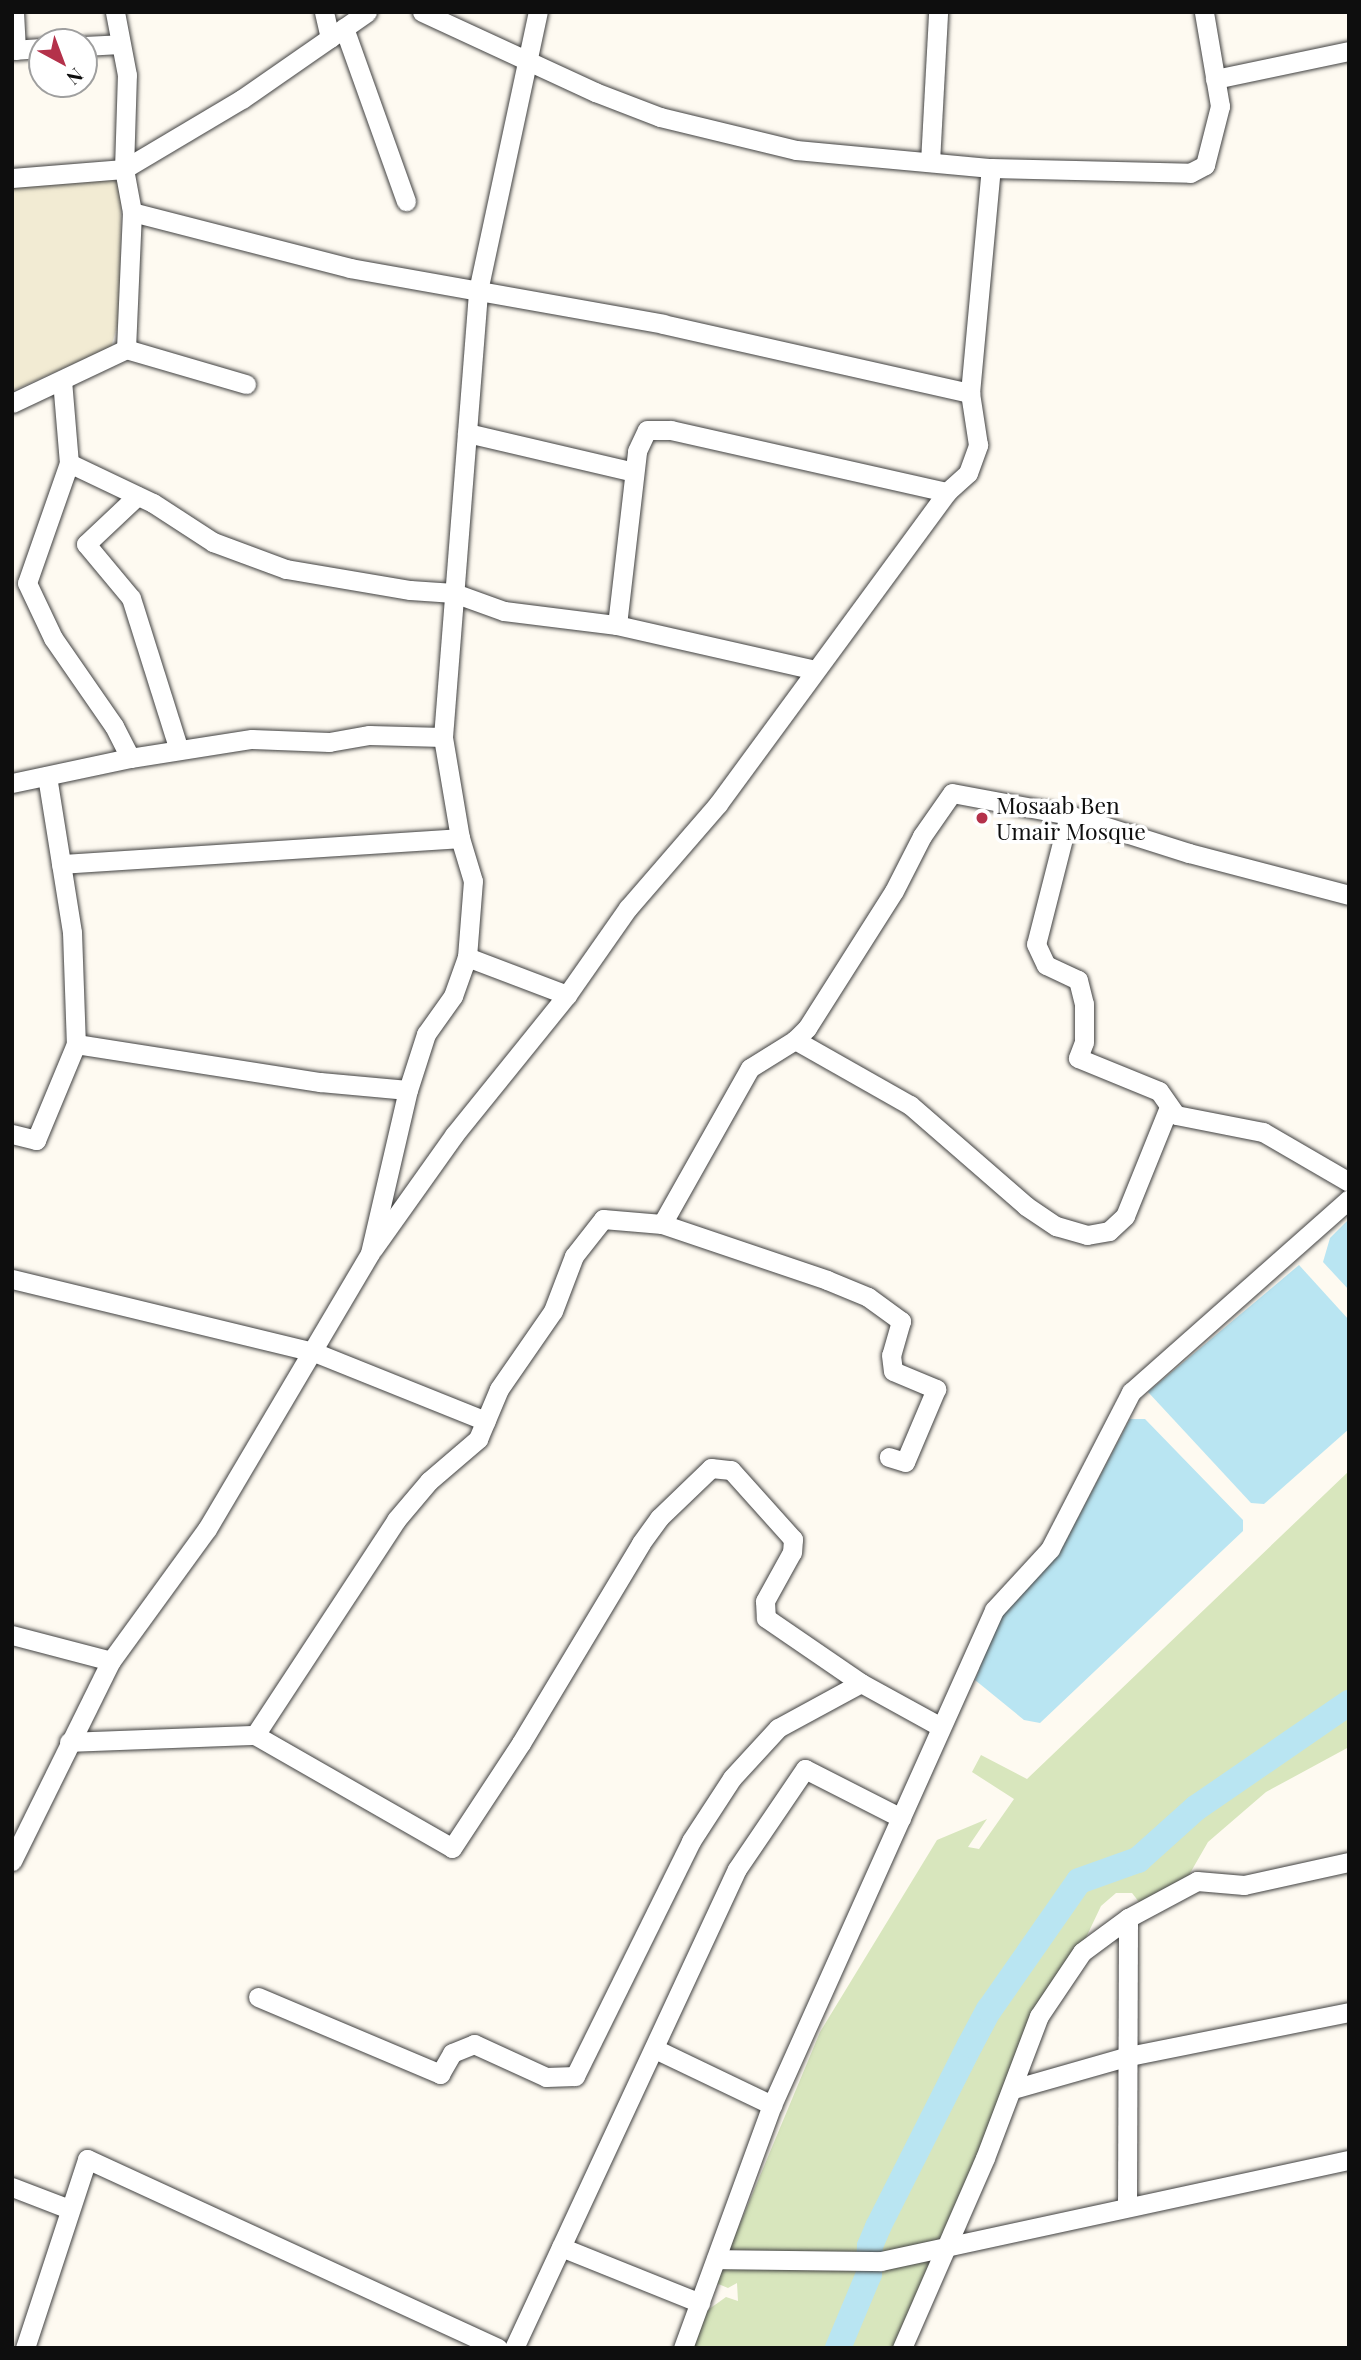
<!DOCTYPE html>
<html>
<head>
<meta charset="utf-8">
<style>
	body { margin:0 }
	#map { position:relative; width:1361px; height:2360px; overflow:hidden; background:#fefaf1; font-family:"Playfair Display",serif }
	div>[style] { position:absolute }
	.farmland>* { inset:0; background:#f2ebd3 }
	.green>* { inset:0; background:#d8e6bd }
	.water>* { inset:0; background:#b9e5f2 }
	.river>* { height:26px; margin:-13px; padding:0 13px; transform-origin:13px; border-radius:13px; background:#b9e5f2 }
	.roads { filter:drop-shadow(0 0 2px #414141) drop-shadow(0 0 2px #414141) }
	.minor>* { height:19px; margin:-9.5px; padding:0 9.5px; transform-origin:9.5px; border-radius:9.5px; background:#fff }
	.dots>* { width:19px; height:19px; translate:-50% -50%; box-sizing:border-box; border:4px solid #fff; border-radius:50% }
	span { translate:-50% -50%; white-space:nowrap; text-align:center; line-height:1.15; -webkit-text-stroke:7px #fff; paint-order:stroke }
	.poi-label { font-size:23px; color:#0e0e0e }
	.left { translate:0 -50%; text-align:left }
	.frame { position:absolute; inset:0; border:14px solid #0e0e0e; pointer-events:none }
	.north { position:absolute; left:28px; top:28px; width:70px; height:70px; box-sizing:border-box; background:#fff; border:2px solid #9f9f9f; border-radius:50%; rotate:139deg; font-size:19px; font-weight:700; line-height:28px; text-align:center; color:#0e0e0e }
	.north::after { content:''; display:block; margin:auto; width:24px; height:32px; background:#b4314a; clip-path:polygon(50% 0,100% 100%,50% 72%,0 100%) }
</style>
</head>
<body>
<div id="map">
	<div class="farmland">
		<div style="clip-path:polygon(121px 173px,120px 316px,111px 347px,12px 391px,12px 179px)"></div>
	</div>
	<div class="green">
		<div style="clip-path:polygon(1349px 1471px,1349px 1747px,1266px 1792px,1208px 1842px,1189px 1875px,1139px 1902px,1132px 1893px,1116px 1893px,1101px 1906px,943px 2239px,880px 2253px,729px 2250px,820px 2032px,937px 1840px,987px 1819px,968px 1847px,979px 1849px,1014px 1799px,972px 1772px,981px 1755px,1027px 1779px)"></div>
		<div style="clip-path:polygon(933px 2256px,894px 2348px,693px 2348px,705px 2312px,726px 2297px,738px 2301px,737px 2283px,728px 2288px,716px 2283px,723px 2268px,884px 2271px)"></div>
	</div>
	<div class="water">
		<div style="clip-path:polygon(1349px 1219px,1349px 1290px,1323px 1262px,1330px 1238px)"></div>
		<div style="clip-path:polygon(1299px 1265px,1349px 1320px,1349px 1429px,1264px 1504px,1251px 1503px,1148px 1392px)"></div>
		<div style="clip-path:polygon(1130px 1419px,1145px 1419px,1243px 1520px,1243px 1531px,1040px 1723px,1024px 1720px,975px 1680px,1000px 1616px,1059px 1554px)"></div>
	</div>
	<div class="river">
		<div style="left:838px;top:2348px;width:80px;rotate:-67.3deg"></div>
		<div style="left:869px;top:2274px;width:28px;rotate:-88deg"></div>
		<div style="left:870px;top:2246px;width:21px;rotate:-67deg"></div>
		<div style="left:878px;top:2227px;width:204px;rotate:-63.2deg"></div>
		<div style="left:970px;top:2045px;width:40px;rotate:-62deg"></div>
		<div style="left:989px;top:2010px;width:157px;rotate:-55.1deg"></div>
		<div style="left:1079px;top:1881px;width:63px;rotate:-19.6deg"></div>
		<div style="left:1138px;top:1860px;width:78px;rotate:-41.9deg"></div>
		<div style="left:1196px;top:1808px;width:186px;rotate:-34.5deg"></div>
	</div>
	<div class="roads">
		<div class="minor">
			<div style="left:14px;top:12px;width:38px;rotate:87deg"></div>
			<div style="left:324px;top:12px;width:27px;rotate:77deg"></div>
			<div style="left:422px;top:12px;width:191px;rotate:24.8deg"></div>
			<div style="left:595px;top:92px;width:70px;rotate:21deg"></div>
			<div style="left:660px;top:117px;width:140px;rotate:13.6deg"></div>
			<div style="left:796px;top:150px;width:196px;rotate:5.3deg"></div>
			<div style="left:991px;top:168px;width:199px;rotate:1.4deg"></div>
			<div style="left:1190px;top:173px;width:17px;rotate:-28deg"></div>
			<div style="left:1205px;top:165px;width:61px;rotate:-75.7deg"></div>
			<div style="left:1220px;top:106px;width:95px;rotate:-99.7deg"></div>
			<div style="left:344px;top:28px;width:184px;rotate:70.3deg"></div>
			<div style="left:84px;top:46px;width:36px;rotate:-3deg"></div>
			<div style="left:12px;top:50px;width:30px;rotate:-4deg"></div>
			<div style="left:1215px;top:79px;width:137px;rotate:-11.8deg"></div>
			<div style="left:930px;top:162px;width:150px;rotate:-86.9deg"></div>
			<div style="left:12px;top:178px;width:112px;rotate:-4.6deg"></div>
			<div style="left:124px;top:169px;width:94px;rotate:-88.2deg"></div>
			<div style="left:127px;top:75px;width:64px;rotate:-100.8deg"></div>
			<div style="left:132px;top:212px;width:225px;rotate:14.4deg"></div>
			<div style="left:350px;top:268px;width:318px;rotate:10.1deg"></div>
			<div style="left:663px;top:324px;width:315px;rotate:12.7deg"></div>
			<div style="left:126px;top:349px;width:125px;rotate:16.3deg"></div>
			<div style="left:62px;top:380px;width:83px;rotate:85.2deg"></div>
			<div style="left:69px;top:463px;width:127px;rotate:109.3deg"></div>
			<div style="left:27px;top:583px;width:61px;rotate:64.7deg"></div>
			<div style="left:53px;top:638px;width:107px;rotate:55.3deg"></div>
			<div style="left:114px;top:726px;width:36px;rotate:63deg"></div>
			<div style="left:12px;top:403px;width:126px;rotate:-25.3deg"></div>
			<div style="left:126px;top:349px;width:137px;rotate:-87.5deg"></div>
			<div style="left:132px;top:212px;width:44px;rotate:-100.5deg"></div>
			<div style="left:124px;top:169px;width:137px;rotate:-30.7deg"></div>
			<div style="left:242px;top:99px;width:152px;rotate:-34.8deg"></div>
			<div style="left:467px;top:433px;width:171px;rotate:13.1deg"></div>
			<div style="left:69px;top:463px;width:93px;rotate:25.5deg"></div>
			<div style="left:153px;top:503px;width:72px;rotate:33deg"></div>
			<div style="left:213px;top:542px;width:78px;rotate:20.3deg"></div>
			<div style="left:286px;top:569px;width:126px;rotate:9.6deg"></div>
			<div style="left:410px;top:590px;width:44px;rotate:3.9deg"></div>
			<div style="left:454px;top:593px;width:53px;rotate:19.8deg"></div>
			<div style="left:504px;top:611px;width:114px;rotate:7.1deg"></div>
			<div style="left:617px;top:625px;width:203px;rotate:12.8deg"></div>
			<div style="left:137px;top:496px;width:70px;rotate:136.7deg"></div>
			<div style="left:86px;top:544px;width:70px;rotate:50.2deg"></div>
			<div style="left:131px;top:598px;width:159px;rotate:72.5deg"></div>
			<div style="left:617px;top:625px;width:175px;rotate:-83.4deg"></div>
			<div style="left:637px;top:451px;width:23px;rotate:-65deg"></div>
			<div style="left:647px;top:430px;width:24px"></div>
			<div style="left:671px;top:430px;width:283px;rotate:12.7deg"></div>
			<div style="left:47px;top:776px;width:158px;rotate:80.9deg"></div>
			<div style="left:72px;top:932px;width:112px;rotate:88deg"></div>
			<div style="left:12px;top:783px;width:121px;rotate:-12deg"></div>
			<div style="left:130px;top:758px;width:123px;rotate:-8.9deg"></div>
			<div style="left:252px;top:739px;width:77px;rotate:2.2deg"></div>
			<div style="left:329px;top:742px;width:41px;rotate:-9.9deg"></div>
			<div style="left:369px;top:735px;width:74px;rotate:1.5deg"></div>
			<div style="left:1069px;top:815px;width:133px;rotate:104.3deg"></div>
			<div style="left:1036px;top:944px;width:23px;rotate:65deg"></div>
			<div style="left:1046px;top:965px;width:35px;rotate:25deg"></div>
			<div style="left:1078px;top:980px;width:25px;rotate:76deg"></div>
			<div style="left:1084px;top:1004px;width:38px;rotate:90deg"></div>
			<div style="left:1084px;top:1042px;width:17px;rotate:111deg"></div>
			<div style="left:1078px;top:1058px;width:87px;rotate:22.2deg"></div>
			<div style="left:1159px;top:1091px;width:29px;rotate:55deg"></div>
			<div style="left:1176px;top:1115px;width:89px;rotate:11.1deg"></div>
			<div style="left:1263px;top:1132px;width:99px;rotate:30.2deg"></div>
			<div style="left:61px;top:864px;width:400px;rotate:-3.7deg"></div>
			<div style="left:467px;top:957px;width:107px;rotate:20.8deg"></div>
			<div style="left:795px;top:1040px;width:17px;rotate:-45deg"></div>
			<div style="left:807px;top:1028px;width:162px;rotate:-57.6deg"></div>
			<div style="left:894px;top:891px;width:62px;rotate:-63deg"></div>
			<div style="left:922px;top:836px;width:52px;rotate:-55.1deg"></div>
			<div style="left:952px;top:793px;width:119px;rotate:10.6deg"></div>
			<div style="left:1069px;top:815px;width:126px;rotate:17.6deg"></div>
			<div style="left:1189px;top:853px;width:165px;rotate:14.7deg"></div>
			<div style="left:12px;top:1134px;width:25px;rotate:14deg"></div>
			<div style="left:36px;top:1140px;width:104px;rotate:-67.4deg"></div>
			<div style="left:76px;top:1044px;width:247px;rotate:8.9deg"></div>
			<div style="left:320px;top:1082px;width:88px;rotate:5.2deg"></div>
			<div style="left:662px;top:1224px;width:179px;rotate:-60.6deg"></div>
			<div style="left:750px;top:1068px;width:53px;rotate:-31.9deg"></div>
			<div style="left:795px;top:1040px;width:132px;rotate:29.5deg"></div>
			<div style="left:910px;top:1105px;width:154px;rotate:41deg"></div>
			<div style="left:1026px;top:1206px;width:36px;rotate:34deg"></div>
			<div style="left:1056px;top:1226px;width:32px;rotate:16deg"></div>
			<div style="left:1087px;top:1235px;width:22px;rotate:-10deg"></div>
			<div style="left:1109px;top:1231px;width:22px;rotate:-43deg"></div>
			<div style="left:1125px;top:1216px;width:118px;rotate:-68deg"></div>
			<div style="left:373px;top:1249px;width:140px;rotate:-54.6deg"></div>
			<div style="left:454px;top:1135px;width:180px;rotate:-51.1deg"></div>
			<div style="left:567px;top:995px;width:106px;rotate:-55deg"></div>
			<div style="left:628px;top:908px;width:138px;rotate:-49.1deg"></div>
			<div style="left:718px;top:804px;width:387px;rotate:-53.7deg"></div>
			<div style="left:947px;top:492px;width:28px;rotate:-42deg"></div>
			<div style="left:968px;top:473px;width:30px;rotate:-70deg"></div>
			<div style="left:978px;top:445px;width:53px;rotate:-98.7deg"></div>
			<div style="left:970px;top:393px;width:226px;rotate:-84.7deg"></div>
			<div style="left:12px;top:1279px;width:311px;rotate:13.6deg"></div>
			<div style="left:314px;top:1352px;width:185px;rotate:21.9deg"></div>
			<div style="left:12px;top:1635px;width:102px;rotate:14.7deg"></div>
			<div style="left:255px;top:1735px;width:257px;rotate:-56.7deg"></div>
			<div style="left:396px;top:1520px;width:51px;rotate:-49.8deg"></div>
			<div style="left:429px;top:1481px;width:65px;rotate:-40.6deg"></div>
			<div style="left:478px;top:1439px;width:54px;rotate:-67.2deg"></div>
			<div style="left:499px;top:1389px;width:95px;rotate:-55.3deg"></div>
			<div style="left:553px;top:1311px;width:59px;rotate:-69.1deg"></div>
			<div style="left:574px;top:1256px;width:47px;rotate:-51.9deg"></div>
			<div style="left:603px;top:1219px;width:59px;rotate:4.8deg"></div>
			<div style="left:662px;top:1224px;width:174px;rotate:18.7deg"></div>
			<div style="left:827px;top:1280px;width:44px;rotate:22.5deg"></div>
			<div style="left:868px;top:1297px;width:41px;rotate:36deg"></div>
			<div style="left:901px;top:1321px;width:35px;rotate:106deg"></div>
			<div style="left:891px;top:1355px;width:16px;rotate:83deg"></div>
			<div style="left:893px;top:1371px;width:47px;rotate:22.7deg"></div>
			<div style="left:936px;top:1389px;width:79px;rotate:113deg"></div>
			<div style="left:905px;top:1462px;width:17px;rotate:-163deg"></div>
			<div style="left:69px;top:1742px;width:186px;rotate:-2.2deg"></div>
			<div style="left:255px;top:1735px;width:227px;rotate:29.8deg"></div>
			<div style="left:452px;top:1848px;width:126px;rotate:-56.7deg"></div>
			<div style="left:521px;top:1743px;width:233px;rotate:-59deg"></div>
			<div style="left:641px;top:1543px;width:31px;rotate:-54deg"></div>
			<div style="left:659px;top:1518px;width:72px;rotate:-43.9deg"></div>
			<div style="left:711px;top:1468px;width:20px;rotate:6deg"></div>
			<div style="left:731px;top:1470px;width:93px;rotate:48.1deg"></div>
			<div style="left:793px;top:1539px;width:13px;rotate:94deg"></div>
			<div style="left:792px;top:1552px;width:56px;rotate:118.9deg"></div>
			<div style="left:765px;top:1601px;width:17px;rotate:87deg"></div>
			<div style="left:766px;top:1618px;width:115px;rotate:34.4deg"></div>
			<div style="left:12px;top:1861px;width:223px;rotate:-63.7deg"></div>
			<div style="left:111px;top:1661px;width:163px;rotate:-54deg"></div>
			<div style="left:207px;top:1529px;width:321px;rotate:-59.4deg"></div>
			<div style="left:370px;top:1253px;width:167px;rotate:-76.9deg"></div>
			<div style="left:408px;top:1090px;width:59px;rotate:-72.2deg"></div>
			<div style="left:426px;top:1034px;width:47px;rotate:-54.6deg"></div>
			<div style="left:453px;top:996px;width:41px;rotate:-70.3deg"></div>
			<div style="left:467px;top:957px;width:76px;rotate:-85.5deg"></div>
			<div style="left:473px;top:881px;width:45px;rotate:-106.8deg"></div>
			<div style="left:460px;top:838px;width:102px;rotate:-99.6deg"></div>
			<div style="left:443px;top:737px;width:447px;rotate:-85.5deg"></div>
			<div style="left:478px;top:291px;width:285px;rotate:-77.9deg"></div>
			<div style="left:258px;top:1997px;width:198px;rotate:22.9deg"></div>
			<div style="left:440px;top:2074px;width:24px;rotate:-60deg"></div>
			<div style="left:452px;top:2053px;width:24px;rotate:-22deg"></div>
			<div style="left:474px;top:2044px;width:79px;rotate:24.6deg"></div>
			<div style="left:546px;top:2077px;width:29px;rotate:-2deg"></div>
			<div style="left:575px;top:2076px;width:262px;rotate:-63.7deg"></div>
			<div style="left:691px;top:1841px;width:75px;rotate:-56.9deg"></div>
			<div style="left:732px;top:1778px;width:68px;rotate:-47.4deg"></div>
			<div style="left:778px;top:1728px;width:94px;rotate:-28.5deg"></div>
			<div style="left:861px;top:1683px;width:91px;rotate:28.8deg"></div>
			<div style="left:655px;top:2049px;width:130px;rotate:25.6deg"></div>
			<div style="left:1013px;top:2089px;width:121px;rotate:-15.9deg"></div>
			<div style="left:1129px;top:2056px;width:224px;rotate:-11.3deg"></div>
			<div style="left:12px;top:2187px;width:61px;rotate:21.1deg"></div>
			<div style="left:1127px;top:2207px;width:289px;rotate:-89.8deg"></div>
			<div style="left:561px;top:2247px;width:150px;rotate:21.9deg"></div>
			<div style="left:716px;top:2259px;width:165px;rotate:0.7deg"></div>
			<div style="left:881px;top:2261px;width:479px;rotate:-12.2deg"></div>
			<div style="left:25px;top:2348px;width:199px;rotate:-71.8deg"></div>
			<div style="left:87px;top:2159px;width:452px;rotate:24.7deg"></div>
			<div style="left:514px;top:2348px;width:528px;rotate:-65.04deg"></div>
			<div style="left:737px;top:1869px;width:121px;rotate:-55.8deg"></div>
			<div style="left:805px;top:1769px;width:108px;rotate:27deg"></div>
			<div style="left:683px;top:2348px;width:259px;rotate:-69.9deg"></div>
			<div style="left:772px;top:2105px;width:543px;rotate:-65.84deg"></div>
			<div style="left:994px;top:1610px;width:83px;rotate:-47.4deg"></div>
			<div style="left:1050px;top:1549px;width:177px;rotate:-62.7deg"></div>
			<div style="left:1131px;top:1392px;width:291px;rotate:-41.5deg"></div>
			<div style="left:902px;top:2348px;width:207px;rotate:-66.4deg"></div>
			<div style="left:985px;top:2158px;width:152px;rotate:-69.2deg"></div>
			<div style="left:1039px;top:2016px;width:77px;rotate:-56.1deg"></div>
			<div style="left:1082px;top:1952px;width:57px;rotate:-36.5deg"></div>
			<div style="left:1128px;top:1918px;width:78px;rotate:-28.2deg"></div>
			<div style="left:1197px;top:1881px;width:47px;rotate:4.9deg"></div>
			<div style="left:1244px;top:1885px;width:107px;rotate:-12.4deg"></div>
		</div>
	</div>
	<div class="dots">
		<div style="left:982px;top:818px;background:#b4314a"></div>
	</div>
	<div class="poi-label">
		<span class="left" style="left:996px;top:818px">Mosaab Ben<br>Umair Mosque</span>
	</div>
	<div class="frame"></div>
	<div class="north">N</div>
</div>
</body>
</html>
